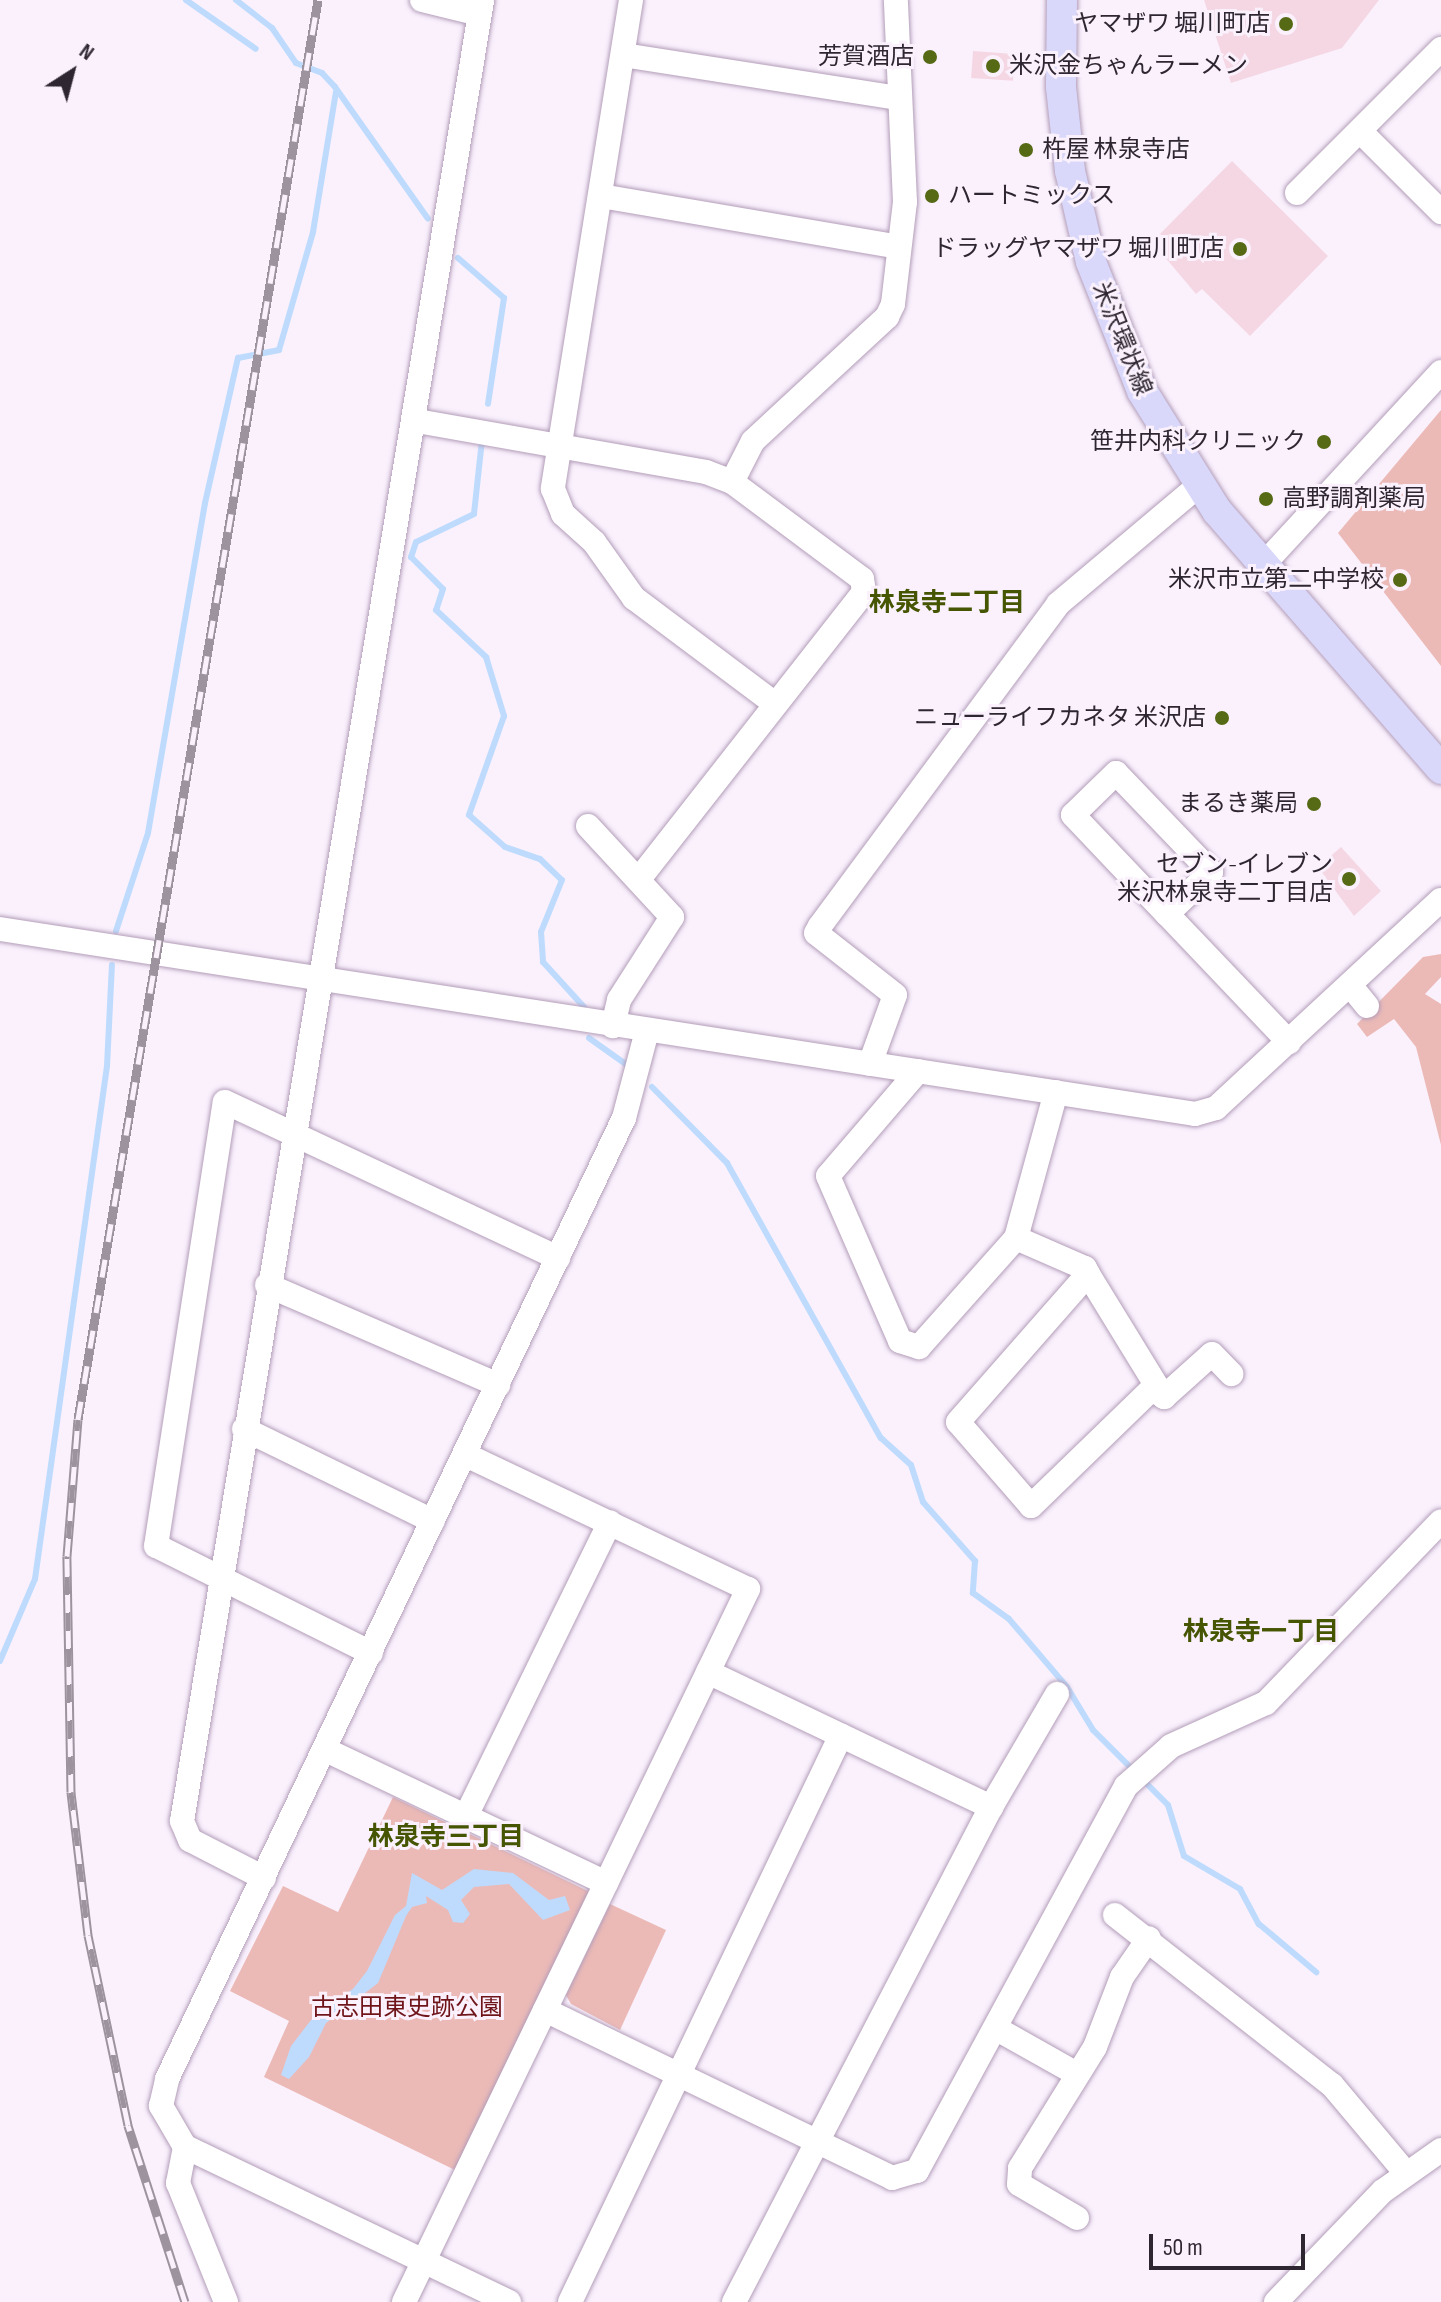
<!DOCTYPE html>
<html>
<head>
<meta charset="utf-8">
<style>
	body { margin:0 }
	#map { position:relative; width:1441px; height:2302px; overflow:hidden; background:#faf1fd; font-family:"Sofia Sans Condensed","Noto Sans JP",sans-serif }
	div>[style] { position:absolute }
	.green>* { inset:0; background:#ebbab7 }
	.water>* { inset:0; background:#bedbfd }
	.stream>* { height:6px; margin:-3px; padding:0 3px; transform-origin:3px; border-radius:3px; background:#bedbfd }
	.building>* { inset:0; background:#f5d7e4; transform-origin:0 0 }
	.roads { filter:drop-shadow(0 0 2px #b39db9) drop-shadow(0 0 2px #b39db9) }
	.minor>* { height:24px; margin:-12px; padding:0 12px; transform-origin:12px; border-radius:12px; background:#fff }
	.major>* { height:30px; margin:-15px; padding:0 15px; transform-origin:15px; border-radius:15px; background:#d9d8fa }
	.rail>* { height:9px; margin-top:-4.5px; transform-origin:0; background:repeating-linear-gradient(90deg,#faf1fd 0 18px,#9c939f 0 36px); box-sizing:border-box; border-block:2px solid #9c939f }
	.dots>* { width:22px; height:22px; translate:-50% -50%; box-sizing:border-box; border:4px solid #faf1fd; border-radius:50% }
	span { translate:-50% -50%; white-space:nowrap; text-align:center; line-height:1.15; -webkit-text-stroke:6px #faf1fd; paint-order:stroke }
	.poi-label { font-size:24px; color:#2e2631 }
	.right { translate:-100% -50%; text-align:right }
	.left { translate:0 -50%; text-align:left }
	.street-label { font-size:24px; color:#2e2631 }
	.park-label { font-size:24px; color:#6f151a }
	.neighbourhood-label { font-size:26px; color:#455502; font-weight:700 }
	.north { position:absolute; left:32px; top:32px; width:80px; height:80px; -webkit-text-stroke:6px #faf1fd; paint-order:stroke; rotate:36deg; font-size:22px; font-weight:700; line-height:32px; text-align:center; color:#2e2631 }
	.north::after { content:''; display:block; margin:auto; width:28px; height:36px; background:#2e2631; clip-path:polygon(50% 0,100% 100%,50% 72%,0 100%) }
	.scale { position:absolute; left:1149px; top:2234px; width:156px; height:36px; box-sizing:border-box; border:4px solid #2e2631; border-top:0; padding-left:10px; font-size:24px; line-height:28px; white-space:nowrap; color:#2e2631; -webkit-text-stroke:6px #faf1fd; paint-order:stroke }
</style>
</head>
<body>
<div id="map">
	<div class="green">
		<div style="clip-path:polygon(1441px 410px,1441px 666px,1338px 533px)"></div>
		<div style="clip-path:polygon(1441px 954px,1441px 977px,1425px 994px,1441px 1004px,1441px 1145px,1416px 1047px,1394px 1019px,1367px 1037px,1357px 1024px,1423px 957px)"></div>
		<div style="clip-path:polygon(393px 1797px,590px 1892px,457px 2171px,264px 2077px,289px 2021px,230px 1991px,283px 1886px,338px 1912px)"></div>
		<div style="clip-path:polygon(610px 1904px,666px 1930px,620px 2030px,571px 2004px,566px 1995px)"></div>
	</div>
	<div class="water">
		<div style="clip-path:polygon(474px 1869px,513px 1873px,549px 1900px,565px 1896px,570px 1910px,543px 1920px,509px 1884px,474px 1887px,461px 1900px,470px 1914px,463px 1923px,453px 1922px,448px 1910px,426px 1896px,427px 1903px,412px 1907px,406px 1916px,378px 1983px,326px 2023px,309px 2057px,289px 2079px,281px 2075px,291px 2046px,318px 2011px,353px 1989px,367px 1971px,395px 1915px,406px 1906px,412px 1873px,442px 1890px)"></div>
	</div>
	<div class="stream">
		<div style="left:186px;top:0;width:85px;rotate:35deg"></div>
		<div style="left:236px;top:0;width:46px;rotate:37.9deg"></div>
		<div style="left:272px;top:28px;width:42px;rotate:55.6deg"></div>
		<div style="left:296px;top:63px;width:28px;rotate:21deg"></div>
		<div style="left:322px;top:73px;width:19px;rotate:47deg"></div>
		<div style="left:335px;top:87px;width:161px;rotate:54.8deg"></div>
		<div style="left:458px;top:258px;width:61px;rotate:41deg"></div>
		<div style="left:504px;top:298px;width:107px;rotate:98.6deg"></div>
		<div style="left:482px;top:440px;width:74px;rotate:96.2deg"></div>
		<div style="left:474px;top:514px;width:64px;rotate:154.2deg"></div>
		<div style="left:416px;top:542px;width:16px;rotate:108deg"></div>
		<div style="left:411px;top:557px;width:45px;rotate:45deg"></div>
		<div style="left:443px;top:589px;width:22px;rotate:108deg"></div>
		<div style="left:436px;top:610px;width:69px;rotate:43.2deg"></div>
		<div style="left:486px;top:657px;width:62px;rotate:73deg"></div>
		<div style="left:504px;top:716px;width:105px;rotate:109.5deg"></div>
		<div style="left:469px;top:815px;width:48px;rotate:41.6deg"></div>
		<div style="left:505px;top:847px;width:37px;rotate:19deg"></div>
		<div style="left:540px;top:859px;width:30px;rotate:44deg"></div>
		<div style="left:562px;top:880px;width:56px;rotate:112deg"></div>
		<div style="left:541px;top:932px;width:30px;rotate:86deg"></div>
		<div style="left:543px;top:962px;width:61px;rotate:47.7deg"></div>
		<div style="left:116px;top:931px;width:103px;rotate:-71.9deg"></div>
		<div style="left:148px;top:833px;width:335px;rotate:-80.2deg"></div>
		<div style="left:205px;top:503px;width:149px;rotate:-77.2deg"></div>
		<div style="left:238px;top:358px;width:42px;rotate:-11deg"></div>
		<div style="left:279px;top:350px;width:123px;rotate:-73.9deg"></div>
		<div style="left:313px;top:232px;width:142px;rotate:-80.7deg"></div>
		<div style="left:589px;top:1038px;width:47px;rotate:35.4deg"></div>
		<div style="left:652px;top:1087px;width:107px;rotate:45.4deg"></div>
		<div style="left:727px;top:1163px;width:315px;rotate:60.8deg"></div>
		<div style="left:881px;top:1438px;width:40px;rotate:42deg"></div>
		<div style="left:911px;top:1465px;width:39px;rotate:72deg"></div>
		<div style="left:923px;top:1502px;width:79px;rotate:48.6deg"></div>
		<div style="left:975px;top:1561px;width:32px;rotate:94deg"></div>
		<div style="left:973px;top:1593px;width:44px;rotate:35.8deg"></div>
		<div style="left:1009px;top:1619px;width:89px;rotate:49.5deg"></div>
		<div style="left:1067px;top:1687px;width:50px;rotate:58.8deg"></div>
		<div style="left:1093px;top:1730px;width:59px;rotate:45deg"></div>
		<div style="left:0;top:1661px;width:89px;rotate:-66.9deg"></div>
		<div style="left:35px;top:1579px;width:518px;rotate:-82.01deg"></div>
		<div style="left:107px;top:1066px;width:101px;rotate:-87.2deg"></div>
		<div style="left:1143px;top:1780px;width:35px;rotate:45deg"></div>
		<div style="left:1168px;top:1805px;width:53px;rotate:72.6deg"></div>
		<div style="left:1184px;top:1856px;width:65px;rotate:30.5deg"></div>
		<div style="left:1240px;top:1889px;width:40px;rotate:62deg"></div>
		<div style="left:1259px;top:1924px;width:75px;rotate:40.1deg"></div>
	</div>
	<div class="building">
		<div style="clip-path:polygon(1204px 0,1379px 0,1342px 48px,1231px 83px)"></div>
		<div style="left:973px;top:51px;width:42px;height:27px;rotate:4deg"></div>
		<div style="clip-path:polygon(1232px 161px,1328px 256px,1250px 336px,1202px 289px,1196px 294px,1152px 242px)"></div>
		<div style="clip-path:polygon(1341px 847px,1381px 891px,1354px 916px,1318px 867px)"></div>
	</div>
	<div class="roads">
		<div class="minor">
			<div style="left:422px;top:0;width:59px;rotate:13.8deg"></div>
			<div style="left:631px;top:0;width:495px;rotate:99.1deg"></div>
			<div style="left:553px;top:489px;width:27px;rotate:68deg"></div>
			<div style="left:563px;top:514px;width:42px;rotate:42.1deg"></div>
			<div style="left:594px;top:542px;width:69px;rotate:54.5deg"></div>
			<div style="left:634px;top:598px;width:175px;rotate:36.9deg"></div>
			<div style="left:623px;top:55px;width:277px;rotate:8.9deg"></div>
			<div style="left:1360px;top:131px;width:115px;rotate:45deg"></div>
			<div style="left:1297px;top:193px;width:204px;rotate:-45deg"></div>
			<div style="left:601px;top:196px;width:302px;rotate:9.7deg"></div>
			<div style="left:417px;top:421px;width:293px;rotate:10deg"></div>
			<div style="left:706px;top:472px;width:28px;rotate:21deg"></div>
			<div style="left:732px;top:482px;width:162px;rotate:36.7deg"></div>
			<div style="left:862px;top:579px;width:13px;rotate:81deg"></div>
			<div style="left:864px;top:592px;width:365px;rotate:128.1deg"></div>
			<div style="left:732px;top:482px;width:46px;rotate:-62.9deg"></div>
			<div style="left:753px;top:441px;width:183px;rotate:-42.8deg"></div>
			<div style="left:887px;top:317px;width:14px;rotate:-65deg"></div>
			<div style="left:893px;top:304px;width:103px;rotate:-83.3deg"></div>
			<div style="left:905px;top:202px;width:202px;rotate:-92.6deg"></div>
			<div style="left:1262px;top:566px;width:264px;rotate:-47.3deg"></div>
			<div style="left:588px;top:826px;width:124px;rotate:47.3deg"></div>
			<div style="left:672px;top:917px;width:98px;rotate:122.6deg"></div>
			<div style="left:619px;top:1000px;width:27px;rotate:103deg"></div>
			<div style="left:1167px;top:914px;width:61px;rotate:-43.7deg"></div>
			<div style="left:1211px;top:872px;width:137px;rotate:-133.8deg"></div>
			<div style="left:1116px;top:773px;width:60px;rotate:135.7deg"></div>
			<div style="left:1073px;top:815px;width:137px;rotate:46.5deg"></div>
			<div style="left:1167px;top:914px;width:177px;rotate:46.4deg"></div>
			<div style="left:0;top:929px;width:1209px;rotate:8.8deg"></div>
			<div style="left:1195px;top:1114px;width:22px;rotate:-16deg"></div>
			<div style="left:1216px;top:1108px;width:306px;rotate:-42.8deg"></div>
			<div style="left:1350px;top:985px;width:27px;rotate:51deg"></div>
			<div style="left:870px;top:1064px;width:73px;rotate:-70.1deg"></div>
			<div style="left:895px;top:995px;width:100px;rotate:-141.9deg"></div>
			<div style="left:816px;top:933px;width:8px;rotate:-60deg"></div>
			<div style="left:820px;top:926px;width:400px;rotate:-53.5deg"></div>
			<div style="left:1058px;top:604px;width:183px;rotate:-40.1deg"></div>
			<div style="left:918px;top:1071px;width:138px;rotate:130.6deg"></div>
			<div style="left:828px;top:1176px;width:180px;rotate:66.4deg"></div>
			<div style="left:900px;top:1341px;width:20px;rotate:18deg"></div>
			<div style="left:919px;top:1347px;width:146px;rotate:-48.3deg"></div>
			<div style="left:1056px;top:1092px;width:151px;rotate:105.3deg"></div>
			<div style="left:1016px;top:1238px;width:75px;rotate:23.5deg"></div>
			<div style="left:1085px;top:1268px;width:7px;rotate:63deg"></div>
			<div style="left:1088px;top:1274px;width:130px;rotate:58.5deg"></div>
			<div style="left:1156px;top:1385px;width:174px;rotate:135.9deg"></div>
			<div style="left:1031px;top:1506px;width:111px;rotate:-131deg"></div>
			<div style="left:958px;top:1422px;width:197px;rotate:-48.7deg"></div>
			<div style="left:267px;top:1285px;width:252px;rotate:23.4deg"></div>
			<div style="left:1153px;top:1389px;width:14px;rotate:36deg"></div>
			<div style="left:1164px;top:1397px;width:64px;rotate:-41.9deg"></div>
			<div style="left:1212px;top:1354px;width:28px;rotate:46deg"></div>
			<div style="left:244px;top:1429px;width:210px;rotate:26deg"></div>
			<div style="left:371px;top:1653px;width:240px;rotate:-153.5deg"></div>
			<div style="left:156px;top:1546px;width:449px;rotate:-81.2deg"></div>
			<div style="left:225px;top:1102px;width:368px;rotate:25.1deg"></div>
			<div style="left:708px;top:1672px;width:314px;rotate:25.5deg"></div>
			<div style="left:326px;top:1750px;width:310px;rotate:25.4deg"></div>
			<div style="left:466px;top:1816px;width:327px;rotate:-63.9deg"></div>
			<div style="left:264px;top:1878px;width:83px;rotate:-152.8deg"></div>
			<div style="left:190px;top:1840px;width:21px;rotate:-113deg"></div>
			<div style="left:182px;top:1821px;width:1846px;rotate:-80.64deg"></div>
			<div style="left:1115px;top:1915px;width:276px;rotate:38.1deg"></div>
			<div style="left:1332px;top:2085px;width:114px;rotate:50deg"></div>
			<div style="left:545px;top:2010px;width:386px;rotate:25.8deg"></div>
			<div style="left:892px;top:2178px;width:26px;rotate:-16deg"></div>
			<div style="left:917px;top:2171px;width:438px;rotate:-61.5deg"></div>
			<div style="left:1126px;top:1786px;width:60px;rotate:-41.6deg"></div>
			<div style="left:1171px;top:1746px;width:104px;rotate:-24.4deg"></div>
			<div style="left:1266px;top:1703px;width:252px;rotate:-46.1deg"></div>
			<div style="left:997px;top:2029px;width:92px;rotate:29.4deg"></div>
			<div style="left:185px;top:2147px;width:37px;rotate:101deg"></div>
			<div style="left:178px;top:2183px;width:128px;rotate:68deg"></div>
			<div style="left:1077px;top:2218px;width:67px;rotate:-149.6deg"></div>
			<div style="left:1019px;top:2184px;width:16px;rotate:-86deg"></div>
			<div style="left:1020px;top:2168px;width:142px;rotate:-58.2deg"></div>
			<div style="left:1095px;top:2047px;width:75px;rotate:-68.9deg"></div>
			<div style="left:1122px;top:1977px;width:47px;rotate:-55.3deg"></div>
			<div style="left:404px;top:2302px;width:792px;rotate:-64.24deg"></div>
			<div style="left:748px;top:1589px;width:312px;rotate:-154.6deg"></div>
			<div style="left:509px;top:2302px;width:359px;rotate:-154.4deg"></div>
			<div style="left:185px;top:2147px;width:48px;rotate:-120.3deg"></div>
			<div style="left:161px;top:2106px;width:28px;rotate:-77deg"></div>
			<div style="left:167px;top:2079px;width:1064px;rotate:-64.57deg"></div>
			<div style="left:624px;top:1118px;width:90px;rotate:-75.2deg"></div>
			<div style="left:570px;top:2302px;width:628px;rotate:-64.45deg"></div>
			<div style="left:734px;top:2302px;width:558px;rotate:-62.56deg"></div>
			<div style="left:991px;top:1807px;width:131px;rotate:-59.7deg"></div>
			<div style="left:1276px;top:2302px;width:154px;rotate:-46.1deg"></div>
			<div style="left:1383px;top:2191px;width:71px;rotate:-35.3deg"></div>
		</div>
		<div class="major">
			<div style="left:1062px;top:0;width:87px;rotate:90.7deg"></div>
			<div style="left:1061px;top:87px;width:84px;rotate:83.9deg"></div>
			<div style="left:1070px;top:171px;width:93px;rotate:77deg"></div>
			<div style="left:1091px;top:262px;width:139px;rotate:68.4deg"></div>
			<div style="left:1142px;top:391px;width:142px;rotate:58deg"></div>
			<div style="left:1217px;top:511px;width:342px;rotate:49deg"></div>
		</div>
	</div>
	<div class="rail">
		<div style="left:185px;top:2302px;width:186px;rotate:-107.9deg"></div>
		<div style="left:128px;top:2125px;width:194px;rotate:-101.9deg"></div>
		<div style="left:88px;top:1935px;width:144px;rotate:-96.8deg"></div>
		<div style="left:71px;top:1792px;width:236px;rotate:-91deg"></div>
		<div style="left:67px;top:1556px;width:137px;rotate:-85.4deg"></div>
		<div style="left:78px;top:1419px;width:1439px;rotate:-80.4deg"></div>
	</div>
	<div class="dots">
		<div style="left:1286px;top:24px;background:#566915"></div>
		<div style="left:930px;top:57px;background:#566915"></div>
		<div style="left:993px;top:66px;background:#566915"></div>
		<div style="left:1026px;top:150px;background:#566915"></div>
		<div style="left:932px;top:196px;background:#566915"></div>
		<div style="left:1240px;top:249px;background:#566915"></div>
		<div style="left:1324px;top:442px;background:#566915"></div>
		<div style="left:1266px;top:499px;background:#566915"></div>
		<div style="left:1400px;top:580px;background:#566915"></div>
		<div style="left:1222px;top:718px;background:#566915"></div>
		<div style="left:1314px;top:804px;background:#566915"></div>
		<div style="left:1349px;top:879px;background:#566915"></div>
	</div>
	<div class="poi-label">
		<span class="right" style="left:1270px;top:24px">ヤマザワ 堀川町店</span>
		<span class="right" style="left:914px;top:57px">芳賀酒店</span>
		<span class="left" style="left:1009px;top:66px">米沢金ちゃんラーメン</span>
		<span class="left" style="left:1042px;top:150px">杵屋 林泉寺店</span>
		<span class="left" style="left:948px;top:196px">ハートミックス</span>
		<span class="right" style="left:1224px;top:249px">ドラッグヤマザワ 堀川町店</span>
		<span class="right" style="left:1306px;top:442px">笹井内科クリニック</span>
		<span class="left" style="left:1282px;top:499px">高野調剤薬局</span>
		<span class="right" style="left:1384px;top:580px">米沢市立第二中学校</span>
		<span class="right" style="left:1206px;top:718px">ニューライフカネタ 米沢店</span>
		<span class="right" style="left:1298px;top:804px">まるき薬局</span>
		<span class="right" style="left:1333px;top:879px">セブン-イレブン<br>米沢林泉寺二丁目店</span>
	</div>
	<div class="street-label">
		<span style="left:1122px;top:339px;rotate:68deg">米沢環状線</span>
	</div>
	<div class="park-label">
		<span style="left:407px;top:2008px">古志田東史跡公園</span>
	</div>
	<div class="neighbourhood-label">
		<span style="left:947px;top:604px">林泉寺二丁目</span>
		<span style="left:1261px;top:1633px">林泉寺一丁目</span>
		<span style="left:446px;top:1838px">林泉寺三丁目</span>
	</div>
	<div class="north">N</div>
	<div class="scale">50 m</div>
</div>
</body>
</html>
